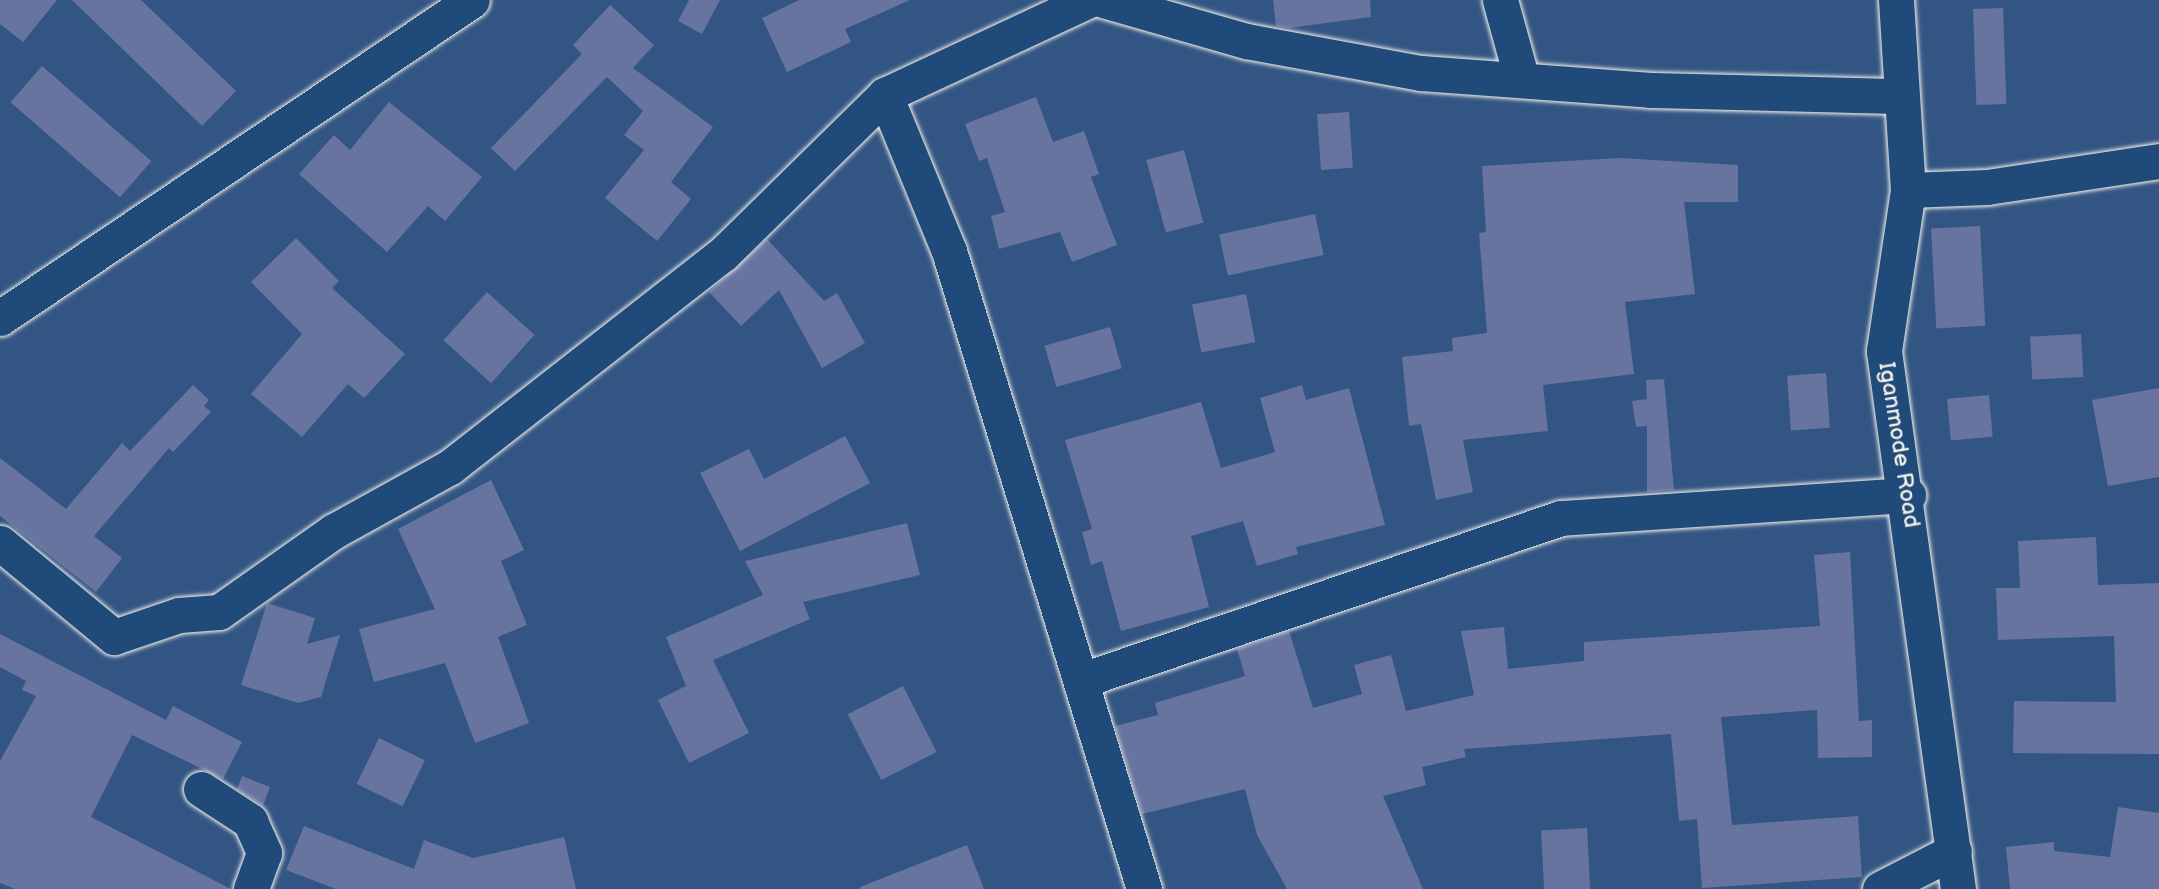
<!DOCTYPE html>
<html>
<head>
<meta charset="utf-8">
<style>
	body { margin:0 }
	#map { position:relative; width:2159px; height:889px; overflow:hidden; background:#335584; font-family:"Balsamiq Sans",sans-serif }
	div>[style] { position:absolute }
	.building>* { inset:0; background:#6774a0; transform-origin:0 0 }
	.roads { filter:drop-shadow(0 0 2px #f4f1e8) drop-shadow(0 0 2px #f4f1e8) }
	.minor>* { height:35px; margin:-17.5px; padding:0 17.5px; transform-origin:17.5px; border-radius:17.5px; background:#1f4a7a }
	span { translate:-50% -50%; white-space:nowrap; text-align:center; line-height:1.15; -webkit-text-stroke:5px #1f4a7a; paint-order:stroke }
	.street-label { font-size:23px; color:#f4f1e8 }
</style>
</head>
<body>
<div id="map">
	<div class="building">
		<div style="clip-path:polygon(0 0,57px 0,23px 42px,0 24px)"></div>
		<div style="clip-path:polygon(72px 0,141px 0,236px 91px,202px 126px)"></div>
		<div style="clip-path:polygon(689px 0,720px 0,702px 34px,678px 21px)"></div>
		<div style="clip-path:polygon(799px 0,910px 0,845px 29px,851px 42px,787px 72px,762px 18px)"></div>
		<div style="clip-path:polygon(1273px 0,1370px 0,1371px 17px,1289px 28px,1276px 26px)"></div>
		<div style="clip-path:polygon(610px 5px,654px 45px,633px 68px,713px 127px,671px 182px,691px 199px,657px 241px,605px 198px,644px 150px,624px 135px,643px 111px,607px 77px,515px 171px,491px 148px,582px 54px,573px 45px)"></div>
		<div style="left:2003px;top:8px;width:96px;height:30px;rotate:88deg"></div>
		<div style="left:42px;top:66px;width:145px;height:48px;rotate:41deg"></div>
		<div style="clip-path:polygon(1036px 97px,1053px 142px,1084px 131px,1099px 174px,1091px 177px,1117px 245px,1072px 262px,1060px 232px,999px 249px,991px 216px,1005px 212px,987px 158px,979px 161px,965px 124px)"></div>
		<div style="clip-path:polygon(389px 102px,482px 177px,445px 221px,428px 206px,387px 252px,299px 174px,334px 135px,350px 150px)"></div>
		<div style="left:1349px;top:112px;width:56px;height:32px;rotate:86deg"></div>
		<div style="left:1184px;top:150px;width:75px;height:39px;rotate:75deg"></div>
		<div style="clip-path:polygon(1619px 158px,1738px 165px,1738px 202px,1684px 202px,1695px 294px,1625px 302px,1634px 374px,1543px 385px,1548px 431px,1463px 440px,1473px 492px,1436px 500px,1421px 424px,1409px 426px,1402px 357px,1453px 351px,1452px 338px,1487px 333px,1479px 233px,1486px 232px,1482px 166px)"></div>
		<div style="left:1315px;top:214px;width:42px;height:98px;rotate:78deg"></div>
		<div style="left:1980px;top:226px;width:100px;height:49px;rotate:87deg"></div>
		<div style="clip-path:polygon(296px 238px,339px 281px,332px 288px,405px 354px,364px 398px,348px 384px,302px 437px,251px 394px,302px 334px,251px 282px)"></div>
		<div style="clip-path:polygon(767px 239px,824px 301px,837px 293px,865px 343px,822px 368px,779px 290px,741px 326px,709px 292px)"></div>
		<div style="left:487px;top:292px;width:64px;height:65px;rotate:42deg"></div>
		<div style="left:1246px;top:294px;width:49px;height:55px;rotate:79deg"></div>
		<div style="left:1110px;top:327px;width:43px;height:68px;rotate:74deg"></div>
		<div style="left:2081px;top:334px;width:43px;height:51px;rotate:87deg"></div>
		<div style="left:1826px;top:373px;width:55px;height:39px;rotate:86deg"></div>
		<div style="clip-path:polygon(1664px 379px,1674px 490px,1647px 492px,1647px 426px,1636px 427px,1632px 401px,1647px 399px,1646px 380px)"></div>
		<div style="clip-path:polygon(193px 385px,209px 400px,204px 406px,211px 412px,173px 452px,169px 448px,94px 536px,122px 558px,96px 592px,0 516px,0 458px,66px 509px,122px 443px,130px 451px)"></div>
		<div style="clip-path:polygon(1302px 385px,1306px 400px,1349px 388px,1385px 525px,1296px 547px,1298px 554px,1257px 566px,1243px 521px,1191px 536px,1209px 607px,1121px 631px,1102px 561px,1091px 565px,1082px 532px,1092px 529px,1065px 440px,1201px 402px,1221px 468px,1275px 452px,1260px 398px)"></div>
		<div style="clip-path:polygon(2159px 388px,2159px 477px,2108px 486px,2092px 400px)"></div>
		<div style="left:1989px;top:395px;width:42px;height:42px;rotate:85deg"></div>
		<div style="clip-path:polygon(845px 436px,870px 483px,740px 551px,700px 473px,749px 449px,764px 479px)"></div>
		<div style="clip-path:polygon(491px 480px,524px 550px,501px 561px,527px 625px,498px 637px,529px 723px,475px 743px,445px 663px,374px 682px,359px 629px,435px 609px,398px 529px)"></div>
		<div style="clip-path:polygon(907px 523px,920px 575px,803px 602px,810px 619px,713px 660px,749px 733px,689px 763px,658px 700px,686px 686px,666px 637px,763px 595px,745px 561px)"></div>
		<div style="clip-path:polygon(2096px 537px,2098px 585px,2159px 583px,2159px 754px,2013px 753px,2014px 701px,2116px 702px,2114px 636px,1998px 640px,1996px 588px,2020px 588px,2018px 541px)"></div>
		<div style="clip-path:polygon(1850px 552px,1859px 721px,1872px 720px,1872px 757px,1818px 758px,1817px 710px,1721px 717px,1732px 825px,1858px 816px,1862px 877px,1702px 888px,1697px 819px,1679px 821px,1671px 734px,1464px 749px,1466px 757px,1422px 767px,1426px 785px,1383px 796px,1423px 889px,1287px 889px,1257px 835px,1245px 789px,1142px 814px,1115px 726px,1158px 715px,1155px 703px,1245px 676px,1237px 649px,1289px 631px,1313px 708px,1362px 694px,1354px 665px,1391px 655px,1406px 711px,1474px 695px,1461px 631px,1504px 627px,1508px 669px,1584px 661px,1584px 642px,1820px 626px,1814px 555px)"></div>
		<div style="clip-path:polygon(267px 603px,315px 618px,307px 644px,340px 635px,321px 697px,298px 703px,241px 685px)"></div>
		<div style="clip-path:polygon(0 634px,166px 720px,173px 706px,242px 742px,223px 779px,132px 735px,91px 817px,231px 889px,15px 889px,0 883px,0 761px,36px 696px,22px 690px,26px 681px,0 667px)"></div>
		<div style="left:903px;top:686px;width:74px;height:62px;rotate:63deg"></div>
		<div style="left:379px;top:738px;width:51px;height:51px;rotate:26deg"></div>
		<div style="clip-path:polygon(242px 776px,270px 787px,263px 806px,237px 789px)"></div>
		<div style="clip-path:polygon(2118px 807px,2159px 813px,2159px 889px,2010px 889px,2006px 847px,2054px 842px,2054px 851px,2110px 857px)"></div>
		<div style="clip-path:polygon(304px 826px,414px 869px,424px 840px,473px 858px,564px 837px,576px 889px,336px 889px,286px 870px)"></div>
		<div style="left:1587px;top:828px;width:61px;height:46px;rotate:87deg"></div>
		<div style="clip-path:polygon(967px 845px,984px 889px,860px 889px,860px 887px)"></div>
	</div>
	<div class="roads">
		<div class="minor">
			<div style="left:1103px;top:0;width:149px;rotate:16deg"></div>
			<div style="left:1246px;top:41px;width:178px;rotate:10.4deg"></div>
			<div style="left:1421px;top:73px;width:230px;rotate:4.2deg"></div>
			<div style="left:1650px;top:90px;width:248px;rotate:1.4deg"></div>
			<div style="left:1500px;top:0;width:79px;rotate:74.6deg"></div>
			<div style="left:1896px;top:0;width:190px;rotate:86.4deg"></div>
			<div style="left:1908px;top:190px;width:163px;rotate:98.5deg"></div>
			<div style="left:1884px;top:351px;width:543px;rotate:82.17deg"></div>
			<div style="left:885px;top:95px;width:169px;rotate:67.7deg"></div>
			<div style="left:949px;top:251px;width:667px;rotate:73deg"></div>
			<div style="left:1908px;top:190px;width:79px;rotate:-2.2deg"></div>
			<div style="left:1987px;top:187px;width:174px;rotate:-8.6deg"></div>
			<div style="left:0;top:318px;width:569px;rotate:-33.97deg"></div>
			<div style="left:0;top:543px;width:148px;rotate:39.5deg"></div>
			<div style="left:114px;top:637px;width:69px;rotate:-18.7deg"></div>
			<div style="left:179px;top:615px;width:40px;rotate:-4.3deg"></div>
			<div style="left:219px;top:612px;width:141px;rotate:-35.2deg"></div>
			<div style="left:334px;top:531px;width:132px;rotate:-28.9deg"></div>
			<div style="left:450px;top:467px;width:346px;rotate:-38deg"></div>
			<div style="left:723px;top:254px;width:227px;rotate:-44.5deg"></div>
			<div style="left:885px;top:95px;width:225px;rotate:-25deg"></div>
			<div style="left:1085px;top:679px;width:502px;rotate:-18.69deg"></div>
			<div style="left:1561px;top:518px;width:348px;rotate:-3.8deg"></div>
			<div style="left:201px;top:789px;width:59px;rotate:33.1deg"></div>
			<div style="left:250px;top:821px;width:35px;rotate:66deg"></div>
			<div style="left:264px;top:853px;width:38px;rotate:110deg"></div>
			<div style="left:1880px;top:889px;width:83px;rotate:-27.2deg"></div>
		</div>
	</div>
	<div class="street-label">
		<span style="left:1899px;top:445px;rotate:81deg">Iganmode Road</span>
	</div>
</div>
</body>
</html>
